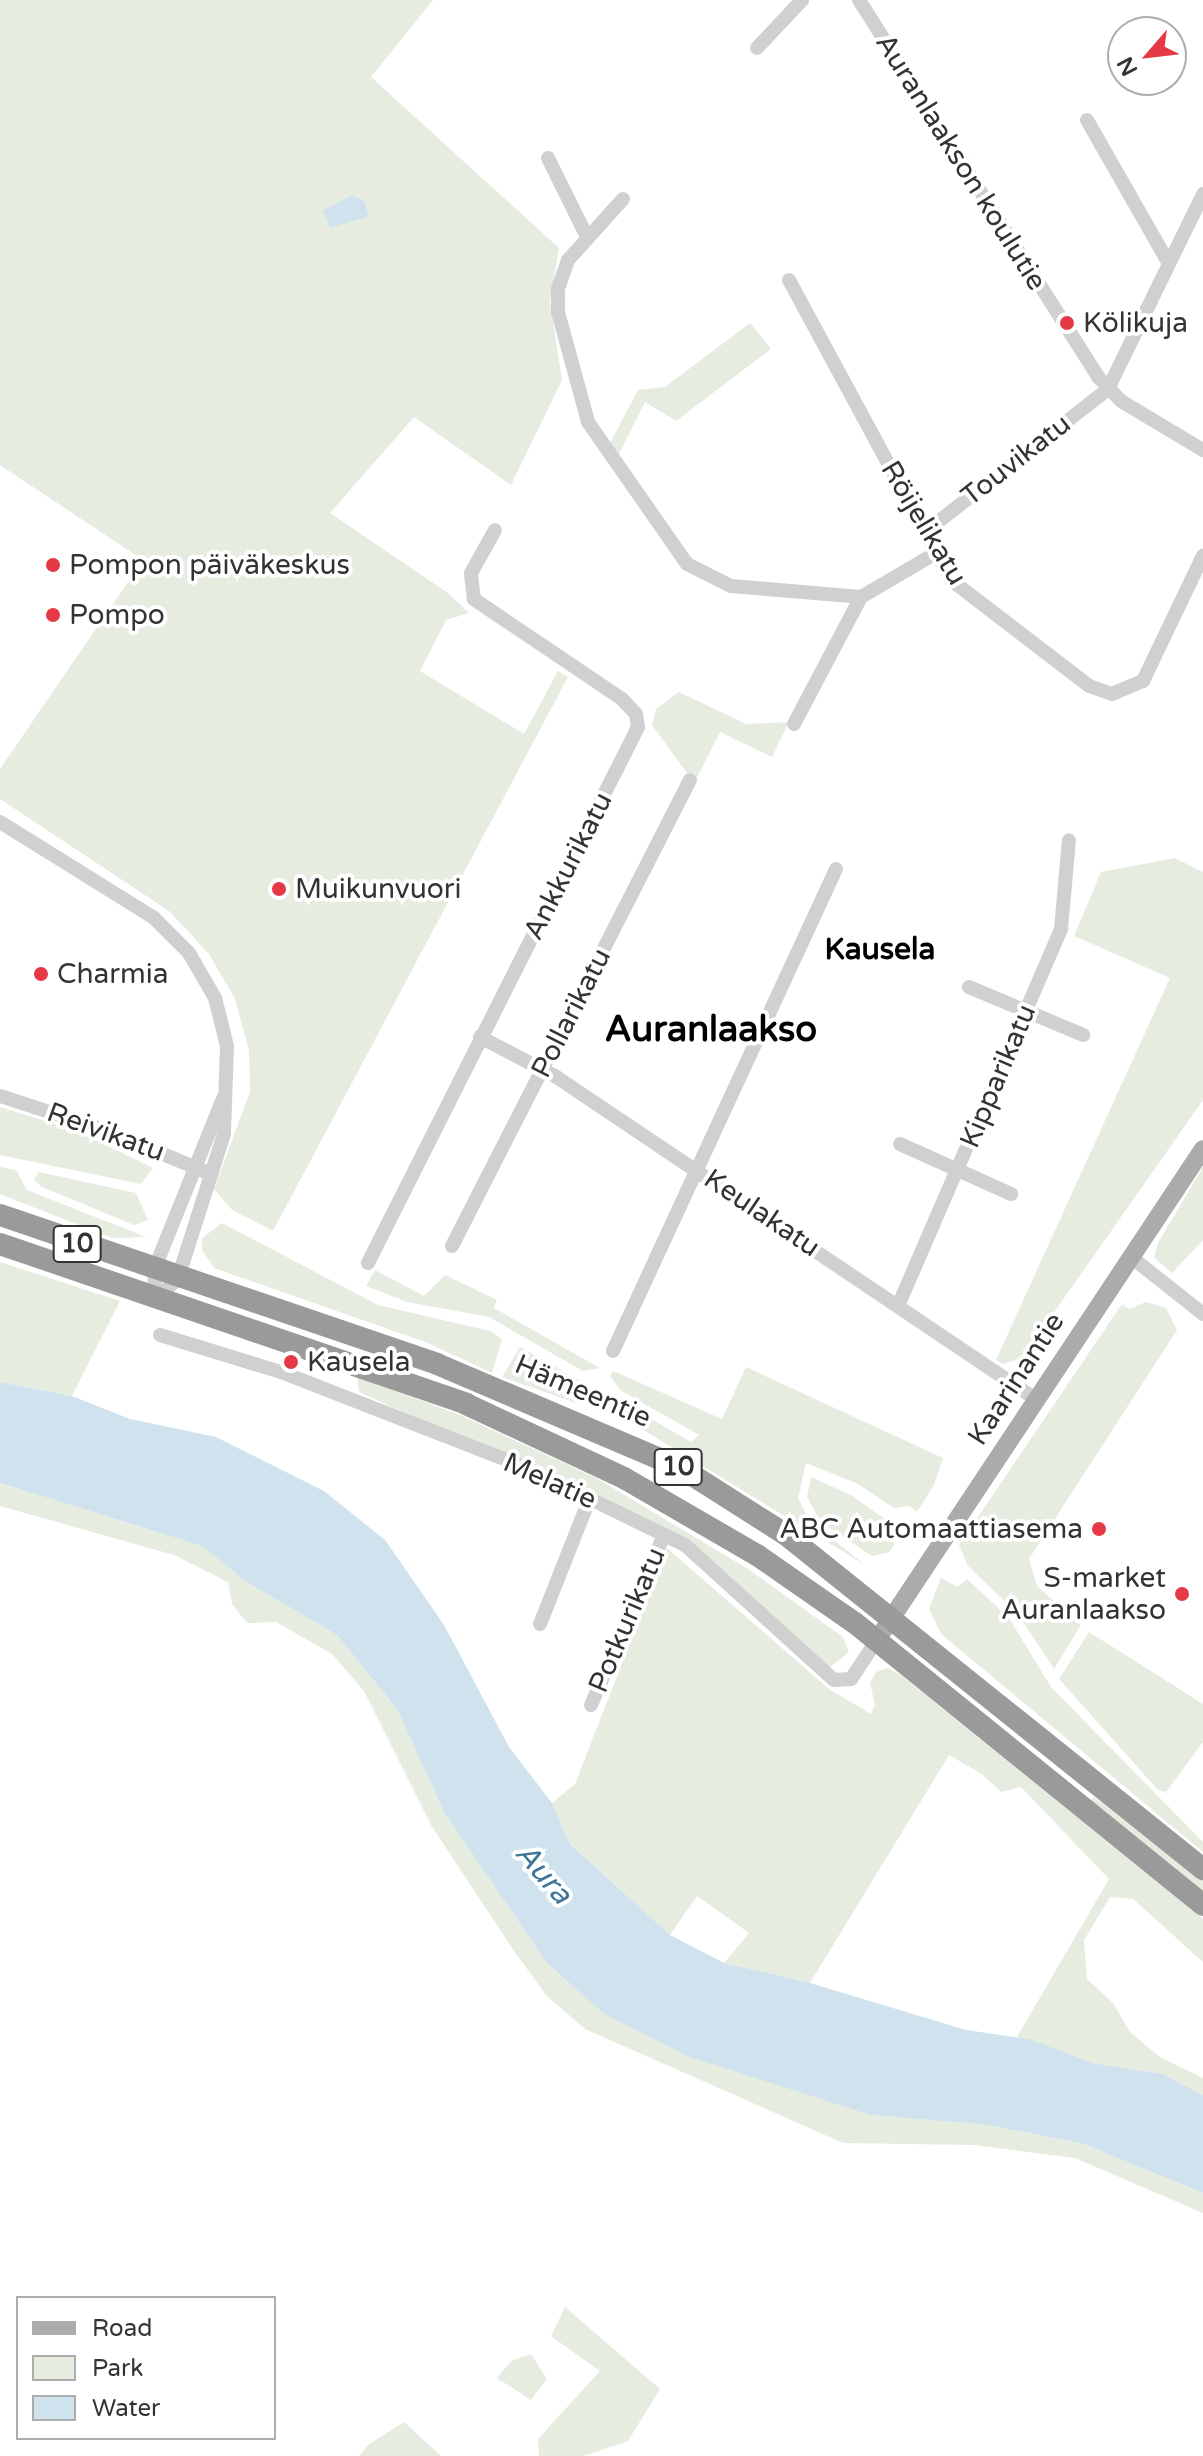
<!DOCTYPE html>
<html>
<head>
<meta charset="utf-8">
<style>
	body { margin:0 }
	#map { position:relative; width:1203px; height:2456px; overflow:hidden; background:#fff; font-family:"Varela Round",sans-serif }
	div>[style] { position:absolute }
	.green>* { inset:0; background:#e6ecdf }
	.water>* { inset:0; background:#cfe2ee }
	.minor>* { height:14px; margin:-7px; padding:0 7px; transform-origin:7px; border-radius:7px; background:#d0d0d0 }
	.major>* { height:18px; margin:-9px; padding:0 9px; transform-origin:9px; border-radius:9px; background:#ababab }
	.highway>* { height:22px; margin:-11px; padding:0 11px; transform-origin:11px; border-radius:11px; background:#9a9a9a }
	.dots>* { width:22px; height:22px; translate:-50% -50%; box-sizing:border-box; border:4px solid #fff; border-radius:50% }
	span { translate:-50% -50%; white-space:nowrap; text-align:center; line-height:1.15; -webkit-text-stroke:8px #fff; paint-order:stroke }
	.shield-label span { padding:2px 6px; background:#fff; border:2px solid; border-radius:6px; -webkit-text-stroke-width:0 }
	.shield-label { font-size:26px; color:#333; font-weight:700 }
	.street-label { font-size:28px; color:#333 }
	.poi-label { font-size:28px; color:#333 }
	.left { translate:0 -50%; text-align:left }
	.right { translate:-100% -50%; text-align:right }
	.neighbourhood-label { font-size:30px; color:#000; font-weight:700 }
	.water-label { font-size:30px; color:#3f7597; font-style:italic }
	.district-label { font-size:36px; color:#000; font-weight:700 }
	.legend { position:absolute; left:16px; top:2296px; width:260px; height:144px; box-sizing:border-box; background:#fff; border:2px solid #adadad; margin:0; padding:10px 14px; list-style:none; font-size:24px; color:#333 }
	.legend li { display:flex; align-items:center; gap:16px; height:40px }
	.legend b { width:40px; border:2px solid #adadad }
	.north { position:absolute; left:1107px; top:16px; width:80px; height:80px; box-sizing:border-box; background:#fff; border:2px solid #adadad; border-radius:50%; rotate:242deg; font-size:22px; font-weight:700; line-height:32px; text-align:center; color:#333 }
	.north::after { content:''; display:block; margin:auto; width:28px; height:36px; background:#e63946; clip-path:polygon(50% 0,100% 100%,50% 72%,0 100%) }
</style>
</head>
<body>
<div id="map">
	<div class="green">
		<div style="clip-path:polygon(0 0,433px 0,371px 77px,559px 248px,550px 302px,562px 380px,511px 485px,414px 417px,330px 513px,448px 593px,469px 613px,446px 620px,420px 671px,524px 734px,558px 671px,568px 677px,273px 1231px,232px 1210px,214px 1189px,250px 1092px,249px 1051px,235px 999px,209px 954px,169px 911px,0 799px,0 769px,143px 560px,0 465px)"></div>
		<div style="clip-path:polygon(750px 323px,771px 349px,676px 421px,645px 402px,619px 454px,610px 443px,638px 390px,665px 387px)"></div>
		<div style="clip-path:polygon(679px 692px,746px 724px,789px 722px,772px 757px,720px 732px,694px 783px,652px 725px,656px 709px)"></div>
		<div style="clip-path:polygon(1175px 858px,1203px 872px,1203px 1100px,1034px 1341px,1019px 1359px,1003px 1364px,996px 1360px,1170px 978px,1074px 936px,1101px 872px)"></div>
		<div style="clip-path:polygon(0 1107px,77px 1131px,153px 1168px,141px 1184px,0 1155px)"></div>
		<div style="clip-path:polygon(0 1167px,16px 1170px,27px 1190px,146px 1237px,112px 1238px,0 1194px)"></div>
		<div style="clip-path:polygon(1203px 1167px,1203px 1240px,1172px 1273px,1154px 1258px,1158px 1243px)"></div>
		<div style="clip-path:polygon(39px 1172px,136px 1193px,148px 1220px,134px 1225px,42px 1187px,34px 1180px)"></div>
		<div style="clip-path:polygon(222px 1223px,378px 1305px,490px 1331px,502px 1339px,492px 1373px,428px 1343px,214px 1268px,202px 1250px,202px 1238px)"></div>
		<div style="clip-path:polygon(0 1262px,120px 1301px,72px 1396px,0 1382px)"></div>
		<div style="clip-path:polygon(375px 1270px,424px 1296px,445px 1275px,497px 1300px,494px 1308px,600px 1368px,583px 1371px,489px 1317px,407px 1302px,366px 1286px)"></div>
		<div style="clip-path:polygon(1146px 1302px,1166px 1308px,1177px 1330px,1029px 1559px,1037px 1586px,1081px 1625px,1054px 1669px,1018px 1614px,968px 1566px,959px 1545px,1122px 1304px,1129px 1309px)"></div>
		<div style="clip-path:polygon(520px 1347px,591px 1387px,579px 1404px,502px 1377px)"></div>
		<div style="clip-path:polygon(746px 1367px,943px 1458px,934px 1485px,917px 1512px,909px 1506px,894px 1508px,858px 1484px,806px 1463px,798px 1498px,809px 1520px,865px 1565px,619px 1415px,629px 1406px,691px 1442px,699px 1435px,620px 1390px,610px 1376px,613px 1371px,722px 1419px)"></div>
		<div style="clip-path:polygon(357px 1377px,460px 1415px,598px 1479px,748px 1569px,843px 1637px,849px 1652px,830px 1667px,673px 1533px,532px 1462px,462px 1439px,359px 1392px)"></div>
		<div style="clip-path:polygon(811px 1477px,851px 1495px,890px 1523px,882px 1537px,895px 1543px,890px 1552px,872px 1556px,821px 1522px,807px 1497px)"></div>
		<div style="clip-path:polygon(0 1483px,202px 1546px,245px 1581px,337px 1635px,397px 1709px,445px 1814px,547px 1963px,603px 2013px,871px 2115px,988px 2125px,1084px 2144px,1203px 2193px,1203px 2213px,1075px 2158px,974px 2145px,843px 2143px,585px 2029px,546px 1995px,514px 1951px,431px 1825px,364px 1691px,332px 1654px,276px 1622px,247px 1623px,232px 1604px,228px 1582px,174px 1555px,0 1506px)"></div>
		<div style="clip-path:polygon(667px 1548px,829px 1689px,871px 1714px,875px 1705px,870px 1683px,876px 1672px,888px 1668px,902px 1676px,1203px 1919px,1203px 1962px,1133px 1899px,1110px 1897px,1084px 1940px,1087px 1979px,1113px 2003px,1130px 2032px,1160px 2057px,1203px 2078px,1203px 2095px,1163px 2074px,1092px 2063px,1017px 2037px,1109px 1879px,1021px 1787px,1001px 1792px,982px 1774px,949px 1755px,810px 1983px,724px 1963px,749px 1933px,697px 1896px,670px 1935px,570px 1844px,552px 1803px,575px 1784px)"></div>
		<div style="clip-path:polygon(941px 1578px,958px 1587px,967px 1579px,1009px 1618px,1051px 1687px,1203px 1842px,1203px 1852px,941px 1634px,929px 1609px)"></div>
		<div style="clip-path:polygon(1089px 1632px,1203px 1704px,1203px 1742px,1166px 1792px,1158px 1790px,1059px 1679px)"></div>
		<div style="clip-path:polygon(1094px 1797px,1203px 1880px,1203px 1893px,1090px 1801px)"></div>
		<div style="clip-path:polygon(565px 2307px,660px 2389px,628px 2441px,583px 2456px,539px 2456px,538px 2439px,600px 2371px,551px 2336px)"></div>
		<div style="clip-path:polygon(531px 2354px,547px 2379px,531px 2400px,497px 2378px,511px 2361px)"></div>
		<div style="clip-path:polygon(404px 2422px,441px 2456px,359px 2456px,368px 2445px)"></div>
	</div>
	<div class="water">
		<div style="clip-path:polygon(352px 195px,364px 201px,369px 216px,330px 228px,323px 211px)"></div>
		<div style="clip-path:polygon(0 1382px,72px 1396px,130px 1419px,216px 1437px,324px 1491px,385px 1540px,444px 1625px,509px 1747px,552px 1803px,570px 1844px,670px 1935px,724px 1963px,810px 1983px,966px 2030px,1029px 2039px,1092px 2063px,1163px 2074px,1203px 2095px,1203px 2193px,1084px 2144px,988px 2125px,871px 2115px,687px 2056px,603px 2013px,547px 1963px,445px 1814px,397px 1709px,337px 1635px,245px 1581px,202px 1546px,0 1483px)"></div>
	</div>
	<div class="minor">
		<div style="left:859px;top:0;width:446px;rotate:57.6deg"></div>
		<div style="left:1098px;top:377px;width:33px;rotate:46deg"></div>
		<div style="left:1121px;top:401px;width:96px;rotate:30.9deg"></div>
		<div style="left:757px;top:48px;width:66px;rotate:-46.8deg"></div>
		<div style="left:1087px;top:120px;width:161px;rotate:60.3deg"></div>
		<div style="left:548px;top:158px;width:88px;rotate:63.7deg"></div>
		<div style="left:623px;top:199px;width:82px;rotate:132deg"></div>
		<div style="left:568px;top:260px;width:31px;rotate:109deg"></div>
		<div style="left:558px;top:289px;width:23px;rotate:90deg"></div>
		<div style="left:558px;top:312px;width:114px;rotate:74.7deg"></div>
		<div style="left:588px;top:422px;width:173px;rotate:55.1deg"></div>
		<div style="left:687px;top:564px;width:49px;rotate:26.6deg"></div>
		<div style="left:731px;top:586px;width:130px;rotate:4.8deg"></div>
		<div style="left:861px;top:597px;width:87px;rotate:-30.4deg"></div>
		<div style="left:789px;top:280px;width:341px;rotate:61.6deg"></div>
		<div style="left:951px;top:580px;width:174px;rotate:37.5deg"></div>
		<div style="left:1089px;top:686px;width:24px;rotate:19deg"></div>
		<div style="left:1112px;top:694px;width:34px;rotate:-23deg"></div>
		<div style="left:1143px;top:681px;width:139px;rotate:-64.4deg"></div>
		<div style="left:925px;top:532px;width:232px;rotate:-38deg"></div>
		<div style="left:1108px;top:389px;width:217px;rotate:-64deg"></div>
		<div style="left:794px;top:724px;width:144px;rotate:-62.2deg"></div>
		<div style="left:0;top:822px;width:181px;rotate:31.9deg"></div>
		<div style="left:154px;top:918px;width:49px;rotate:45deg"></div>
		<div style="left:189px;top:953px;width:52px;rotate:60deg"></div>
		<div style="left:215px;top:998px;width:49px;rotate:76deg"></div>
		<div style="left:227px;top:1046px;width:88px;rotate:92deg"></div>
		<div style="left:224px;top:1134px;width:151px;rotate:107.7deg"></div>
		<div style="left:178px;top:1278px;width:31px;rotate:135deg"></div>
		<div style="left:969px;top:987px;width:124px;rotate:22.8deg"></div>
		<div style="left:480px;top:1037px;width:85px;rotate:27.5deg"></div>
		<div style="left:555px;top:1076px;width:581px;rotate:33.91deg"></div>
		<div style="left:0;top:1096px;width:114px;rotate:18deg"></div>
		<div style="left:108px;top:1131px;width:112px;rotate:22.7deg"></div>
		<div style="left:900px;top:1144px;width:122px;rotate:24.2deg"></div>
		<div style="left:452px;top:1246px;width:523px;rotate:-62.95deg"></div>
		<div style="left:1130px;top:1256px;width:93px;rotate:38.5deg"></div>
		<div style="left:368px;top:1263px;width:600px;rotate:-63.26deg"></div>
		<div style="left:638px;top:727px;width:13px;rotate:-99deg"></div>
		<div style="left:636px;top:714px;width:21px;rotate:-133deg"></div>
		<div style="left:622px;top:699px;width:179px;rotate:-146deg"></div>
		<div style="left:474px;top:599px;width:26px;rotate:-97deg"></div>
		<div style="left:471px;top:573px;width:49px;rotate:-60.8deg"></div>
		<div style="left:156px;top:1300px;width:30px;rotate:-94deg"></div>
		<div style="left:154px;top:1270px;width:185px;rotate:-68.1deg"></div>
		<div style="left:898px;top:1306px;width:411px;rotate:-66.6deg"></div>
		<div style="left:1061px;top:929px;width:89px;rotate:-84.9deg"></div>
		<div style="left:160px;top:1335px;width:127px;rotate:17deg"></div>
		<div style="left:281px;top:1372px;width:264px;rotate:21.3deg"></div>
		<div style="left:527px;top:1468px;width:176px;rotate:26deg"></div>
		<div style="left:685px;top:1545px;width:201px;rotate:42.2deg"></div>
		<div style="left:834px;top:1680px;width:17px;rotate:-3deg"></div>
		<div style="left:851px;top:1679px;width:47px;rotate:-56.3deg"></div>
		<div style="left:613px;top:1351px;width:531px;rotate:-65.17deg"></div>
		<div style="left:540px;top:1624px;width:136px;rotate:-68.4deg"></div>
		<div style="left:591px;top:1705px;width:185px;rotate:-66.8deg"></div>
	</div>
	<div class="major">
		<div style="left:877px;top:1640px;width:589px;rotate:-56.42deg"></div>
	</div>
	<div class="highway">
		<div style="left:0;top:1215px;width:462px;rotate:18.8deg"></div>
		<div style="left:437px;top:1364px;width:265px;rotate:23.1deg"></div>
		<div style="left:681px;top:1468px;width:123px;rotate:32.4deg"></div>
		<div style="left:785px;top:1534px;width:536px;rotate:38.71deg"></div>
		<div style="left:0;top:1244px;width:493px;rotate:18.9deg"></div>
		<div style="left:466px;top:1404px;width:174px;rotate:25.1deg"></div>
		<div style="left:624px;top:1478px;width:154px;rotate:30.1deg"></div>
		<div style="left:757px;top:1555px;width:119px;rotate:34.8deg"></div>
		<div style="left:855px;top:1623px;width:448px;rotate:39deg"></div>
	</div>
	<div class="dots">
		<div style="left:1067px;top:323px;background:#e63946"></div>
		<div style="left:53px;top:565px;background:#e63946"></div>
		<div style="left:53px;top:615px;background:#e63946"></div>
		<div style="left:279px;top:889px;background:#e63946"></div>
		<div style="left:41px;top:974px;background:#e63946"></div>
		<div style="left:291px;top:1362px;background:#e63946"></div>
		<div style="left:1099px;top:1529px;background:#e63946"></div>
		<div style="left:1182px;top:1594px;background:#e63946"></div>
	</div>
	<div class="shield-label">
		<span style="left:77px;top:1244px">10</span>
		<span style="left:678px;top:1467px">10</span>
	</div>
	<div class="street-label">
		<span style="left:961px;top:162px;rotate:58deg">Auranlaakson koulutie</span>
		<span style="left:1016px;top:460px;rotate:-38deg">Touvikatu</span>
		<span style="left:924px;top:523px;rotate:59deg">Röijelikatu</span>
		<span style="left:568px;top:866px;rotate:-63deg">Ankkurikatu</span>
		<span style="left:571px;top:1013px;rotate:-63deg">Pollarikatu</span>
		<span style="left:998px;top:1076px;rotate:-67deg">Kipparikatu</span>
		<span style="left:106px;top:1132px;rotate:20deg">Reivikatu</span>
		<span style="left:762px;top:1213px;rotate:34deg">Keulakatu</span>
		<span style="left:1016px;top:1379px;rotate:-57deg">Kaarinantie</span>
		<span style="left:583px;top:1391px;rotate:23deg">Hämeentie</span>
		<span style="left:550px;top:1481px;rotate:24deg">Melatie</span>
		<span style="left:627px;top:1620px;rotate:-67deg">Potkurikatu</span>
	</div>
	<div class="poi-label">
		<span class="left" style="left:1083px;top:323px">Kölikuja</span>
		<span class="left" style="left:69px;top:565px">Pompon päiväkeskus</span>
		<span class="left" style="left:69px;top:615px">Pompo</span>
		<span class="left" style="left:295px;top:889px">Muikunvuori</span>
		<span class="left" style="left:57px;top:974px">Charmia</span>
		<span class="left" style="left:307px;top:1362px">Kausela</span>
		<span class="right" style="left:1083px;top:1529px">ABC Automaattiasema</span>
		<span class="right" style="left:1166px;top:1594px">S-market<br>Auranlaakso</span>
	</div>
	<div class="neighbourhood-label">
		<span style="left:880px;top:950px">Kausela</span>
	</div>
	<div class="water-label">
		<span style="left:543px;top:1874px;rotate:49deg">Aura</span>
	</div>
	<div class="district-label">
		<span style="left:711px;top:1030px">Auranlaakso</span>
	</div>
	<ul class="legend">
	<li><b style="height:10px;background:#ababab"></b>Road</li>
	<li><b style="height:22px;background:#e6ecdf"></b>Park</li>
	<li><b style="height:22px;background:#cfe2ee"></b>Water</li>
	</ul>
	<div class="north">N</div>
</div>
</body>
</html>
